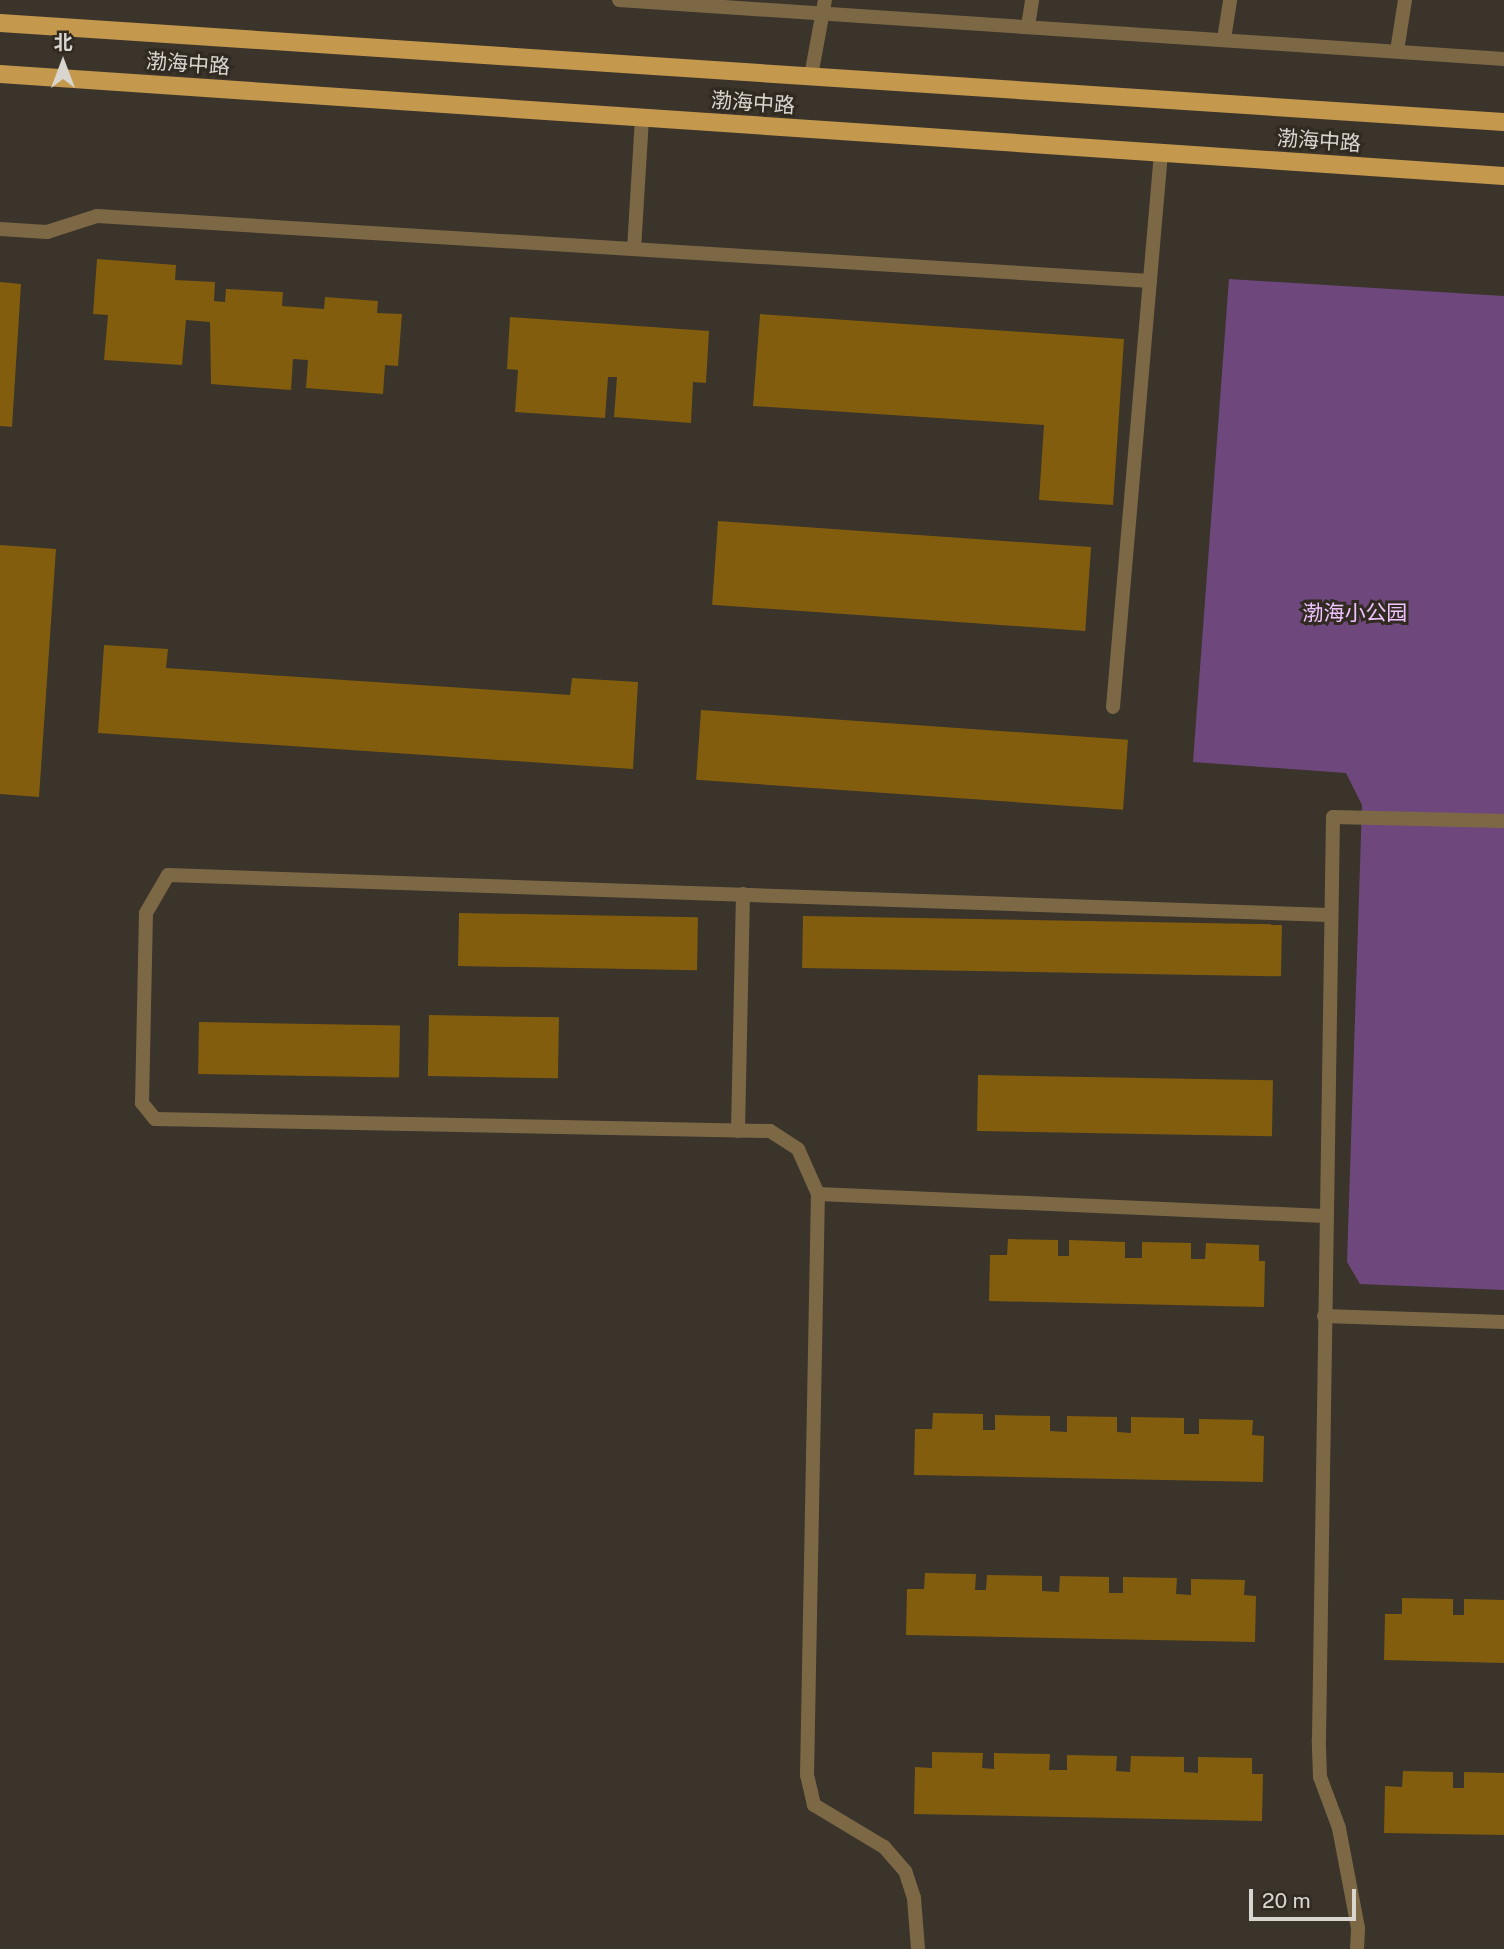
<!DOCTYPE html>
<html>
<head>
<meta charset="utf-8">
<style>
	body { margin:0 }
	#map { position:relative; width:1504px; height:1949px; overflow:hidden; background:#3a342b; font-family:"Public Sans","Noto Sans SC",sans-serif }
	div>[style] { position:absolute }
	.green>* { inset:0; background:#6e487c }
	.building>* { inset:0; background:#825d0d; transform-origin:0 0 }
	.lane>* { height:14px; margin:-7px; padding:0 7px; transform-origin:7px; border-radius:7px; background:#7d6846 }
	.street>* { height:14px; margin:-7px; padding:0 7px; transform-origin:7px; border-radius:7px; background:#7d6846 }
	.primary>* { height:18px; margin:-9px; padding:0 9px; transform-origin:9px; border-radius:9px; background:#c4994e }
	span { translate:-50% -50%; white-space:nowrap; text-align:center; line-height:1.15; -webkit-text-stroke:6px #302a21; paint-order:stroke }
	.street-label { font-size:21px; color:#d9d6d0 }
	.park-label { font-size:21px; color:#efc3ff }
	.north { position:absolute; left:28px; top:28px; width:70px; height:70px; -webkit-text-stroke:5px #302a21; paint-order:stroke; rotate:0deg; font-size:19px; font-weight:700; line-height:28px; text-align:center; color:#d9d6d0 }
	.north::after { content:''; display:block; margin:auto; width:24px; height:32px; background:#d9d6d0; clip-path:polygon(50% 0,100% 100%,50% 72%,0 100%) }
	.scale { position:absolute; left:1249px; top:1889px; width:107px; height:32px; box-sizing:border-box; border:4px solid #d9d6d0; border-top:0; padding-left:9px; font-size:21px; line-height:24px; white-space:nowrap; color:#d9d6d0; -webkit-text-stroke:5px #302a21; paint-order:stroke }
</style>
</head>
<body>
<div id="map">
	<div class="green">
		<div style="clip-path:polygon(1229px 279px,1504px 296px,1504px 1290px,1360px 1284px,1347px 1262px,1362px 805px,1346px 773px,1193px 762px)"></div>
	</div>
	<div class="building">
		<div style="clip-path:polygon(97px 259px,176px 265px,175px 280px,215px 282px,214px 301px,225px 302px,226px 289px,283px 292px,282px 306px,324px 309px,325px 297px,378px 301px,377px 313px,402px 314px,398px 366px,385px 365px,383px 394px,306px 388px,308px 360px,293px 359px,291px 390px,211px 384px,210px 322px,186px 320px,182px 365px,104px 360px,108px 315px,93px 314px)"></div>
		<div style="clip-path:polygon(0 282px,21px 284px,12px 427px,0 426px)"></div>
		<div style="clip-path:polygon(760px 314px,1124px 339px,1113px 505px,1039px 500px,1044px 425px,753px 406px)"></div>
		<div style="clip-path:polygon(510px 317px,709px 331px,706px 383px,693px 382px,691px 423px,614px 417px,617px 377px,608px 377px,605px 418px,515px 412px,518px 370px,507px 369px)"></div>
		<div style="left:718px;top:521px;width:374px;height:84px;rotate:4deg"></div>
		<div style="clip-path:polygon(0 545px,56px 549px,39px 797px,0 794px)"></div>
		<div style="clip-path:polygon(104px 645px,168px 649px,166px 668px,570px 695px,572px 678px,638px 682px,633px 769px,98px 733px)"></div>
		<div style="left:701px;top:710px;width:428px;height:70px;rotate:4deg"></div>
		<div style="left:459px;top:913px;width:239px;height:53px;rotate:1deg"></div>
		<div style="left:803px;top:916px;width:479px;height:52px;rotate:1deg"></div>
		<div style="left:429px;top:1015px;width:130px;height:61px;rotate:1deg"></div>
		<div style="left:199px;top:1022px;width:201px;height:52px;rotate:1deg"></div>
		<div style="left:978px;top:1075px;width:295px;height:56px;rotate:1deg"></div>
		<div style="clip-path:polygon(1008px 1239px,1058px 1240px,1058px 1256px,1069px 1256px,1069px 1240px,1125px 1242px,1125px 1258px,1142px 1258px,1142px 1242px,1191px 1243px,1191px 1259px,1205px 1259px,1206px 1243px,1259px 1245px,1259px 1261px,1265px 1261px,1264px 1307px,989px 1301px,990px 1255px,1007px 1255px)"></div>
		<div style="clip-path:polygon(933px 1413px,983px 1414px,983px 1430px,995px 1430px,995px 1415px,1050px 1416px,1050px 1431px,1067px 1432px,1067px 1416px,1117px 1417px,1117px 1432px,1131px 1433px,1131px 1417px,1184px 1418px,1184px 1434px,1199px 1434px,1199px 1419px,1253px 1420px,1252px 1435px,1264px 1436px,1263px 1482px,914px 1475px,915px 1429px,932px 1429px)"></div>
		<div style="clip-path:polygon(925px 1573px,976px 1574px,975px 1590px,986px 1590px,987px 1575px,1042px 1576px,1042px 1591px,1059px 1592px,1060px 1576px,1109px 1577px,1109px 1593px,1123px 1593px,1123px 1577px,1177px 1578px,1176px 1594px,1191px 1595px,1191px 1579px,1245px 1580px,1244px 1595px,1256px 1596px,1255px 1642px,906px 1635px,907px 1589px,924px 1589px)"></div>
		<div style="clip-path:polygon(1402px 1598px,1453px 1599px,1453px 1615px,1464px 1615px,1464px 1599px,1504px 1600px,1504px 1663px,1384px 1660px,1385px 1614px,1402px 1614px)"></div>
		<div style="clip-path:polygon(932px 1752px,983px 1753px,982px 1768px,994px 1769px,994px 1753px,1050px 1754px,1049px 1770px,1067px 1770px,1067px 1755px,1117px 1756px,1116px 1771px,1130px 1772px,1131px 1756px,1184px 1757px,1184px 1772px,1198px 1773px,1198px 1757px,1252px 1758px,1252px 1774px,1263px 1774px,1262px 1821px,914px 1814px,915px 1767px,932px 1768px)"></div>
		<div style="clip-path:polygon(1403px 1771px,1453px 1772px,1453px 1788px,1464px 1788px,1464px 1772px,1504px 1773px,1504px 1835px,1384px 1833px,1385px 1786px,1402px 1787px)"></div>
	</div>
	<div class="lane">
		<div style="left:0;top:229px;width:47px;rotate:3.7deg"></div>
		<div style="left:47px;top:232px;width:52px;rotate:-17.7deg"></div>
		<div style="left:97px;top:216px;width:1055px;rotate:3.53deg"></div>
		<div style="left:634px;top:249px;width:130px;rotate:-86.5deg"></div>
		<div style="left:1113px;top:707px;width:556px;rotate:-85.05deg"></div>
		<div style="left:738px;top:1131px;width:237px;rotate:-88.8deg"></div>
		<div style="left:818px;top:1194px;width:49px;rotate:-114deg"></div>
		<div style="left:798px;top:1149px;width:33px;rotate:-147deg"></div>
		<div style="left:770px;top:1131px;width:615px;rotate:-178.88deg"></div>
		<div style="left:155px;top:1119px;width:21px;rotate:-129deg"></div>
		<div style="left:142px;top:1103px;width:190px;rotate:-88.8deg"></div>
		<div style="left:146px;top:913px;width:44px;rotate:-59.9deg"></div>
		<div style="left:168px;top:875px;width:1161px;rotate:1.97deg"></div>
		<div style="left:1324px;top:1316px;width:180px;rotate:1.9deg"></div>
		<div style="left:918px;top:1949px;width:51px;rotate:-94.5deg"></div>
		<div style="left:914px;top:1898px;width:28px;rotate:-108deg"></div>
		<div style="left:905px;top:1871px;width:32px;rotate:-131deg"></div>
		<div style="left:884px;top:1847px;width:82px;rotate:-149deg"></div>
		<div style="left:814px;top:1805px;width:31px;rotate:-103deg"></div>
		<div style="left:807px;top:1775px;width:581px;rotate:-88.92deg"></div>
		<div style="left:818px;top:1194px;width:507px;rotate:2.48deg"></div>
		<div style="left:1357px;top:1949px;width:21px;rotate:-87deg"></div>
		<div style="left:1358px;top:1928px;width:102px;rotate:-100.8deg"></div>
		<div style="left:1339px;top:1828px;width:54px;rotate:-110.4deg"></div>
		<div style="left:1320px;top:1777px;width:38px;rotate:-92deg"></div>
		<div style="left:1319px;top:1739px;width:922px;rotate:-89.13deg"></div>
		<div style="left:1333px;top:817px;width:171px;rotate:1.3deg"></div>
	</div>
	<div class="street">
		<div style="left:619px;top:0;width:887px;rotate:3.81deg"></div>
		<div style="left:1028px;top:26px;width:26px;rotate:-81deg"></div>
		<div style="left:1224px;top:39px;width:39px;rotate:-81deg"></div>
		<div style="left:1397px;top:51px;width:52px;rotate:-81.1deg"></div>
		<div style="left:811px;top:76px;width:77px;rotate:-79.6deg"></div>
	</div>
	<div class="primary">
		<div style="left:0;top:23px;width:1507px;rotate:3.77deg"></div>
		<div style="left:0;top:74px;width:1507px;rotate:3.88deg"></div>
	</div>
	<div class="street-label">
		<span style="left:188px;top:64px;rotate:4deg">渤海中路</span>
		<span style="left:753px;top:103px;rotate:4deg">渤海中路</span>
		<span style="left:1319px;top:141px;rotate:4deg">渤海中路</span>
	</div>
	<div class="park-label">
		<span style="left:1355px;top:613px">渤海小公园</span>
	</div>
	<div class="north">北</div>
	<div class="scale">20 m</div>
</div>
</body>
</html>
